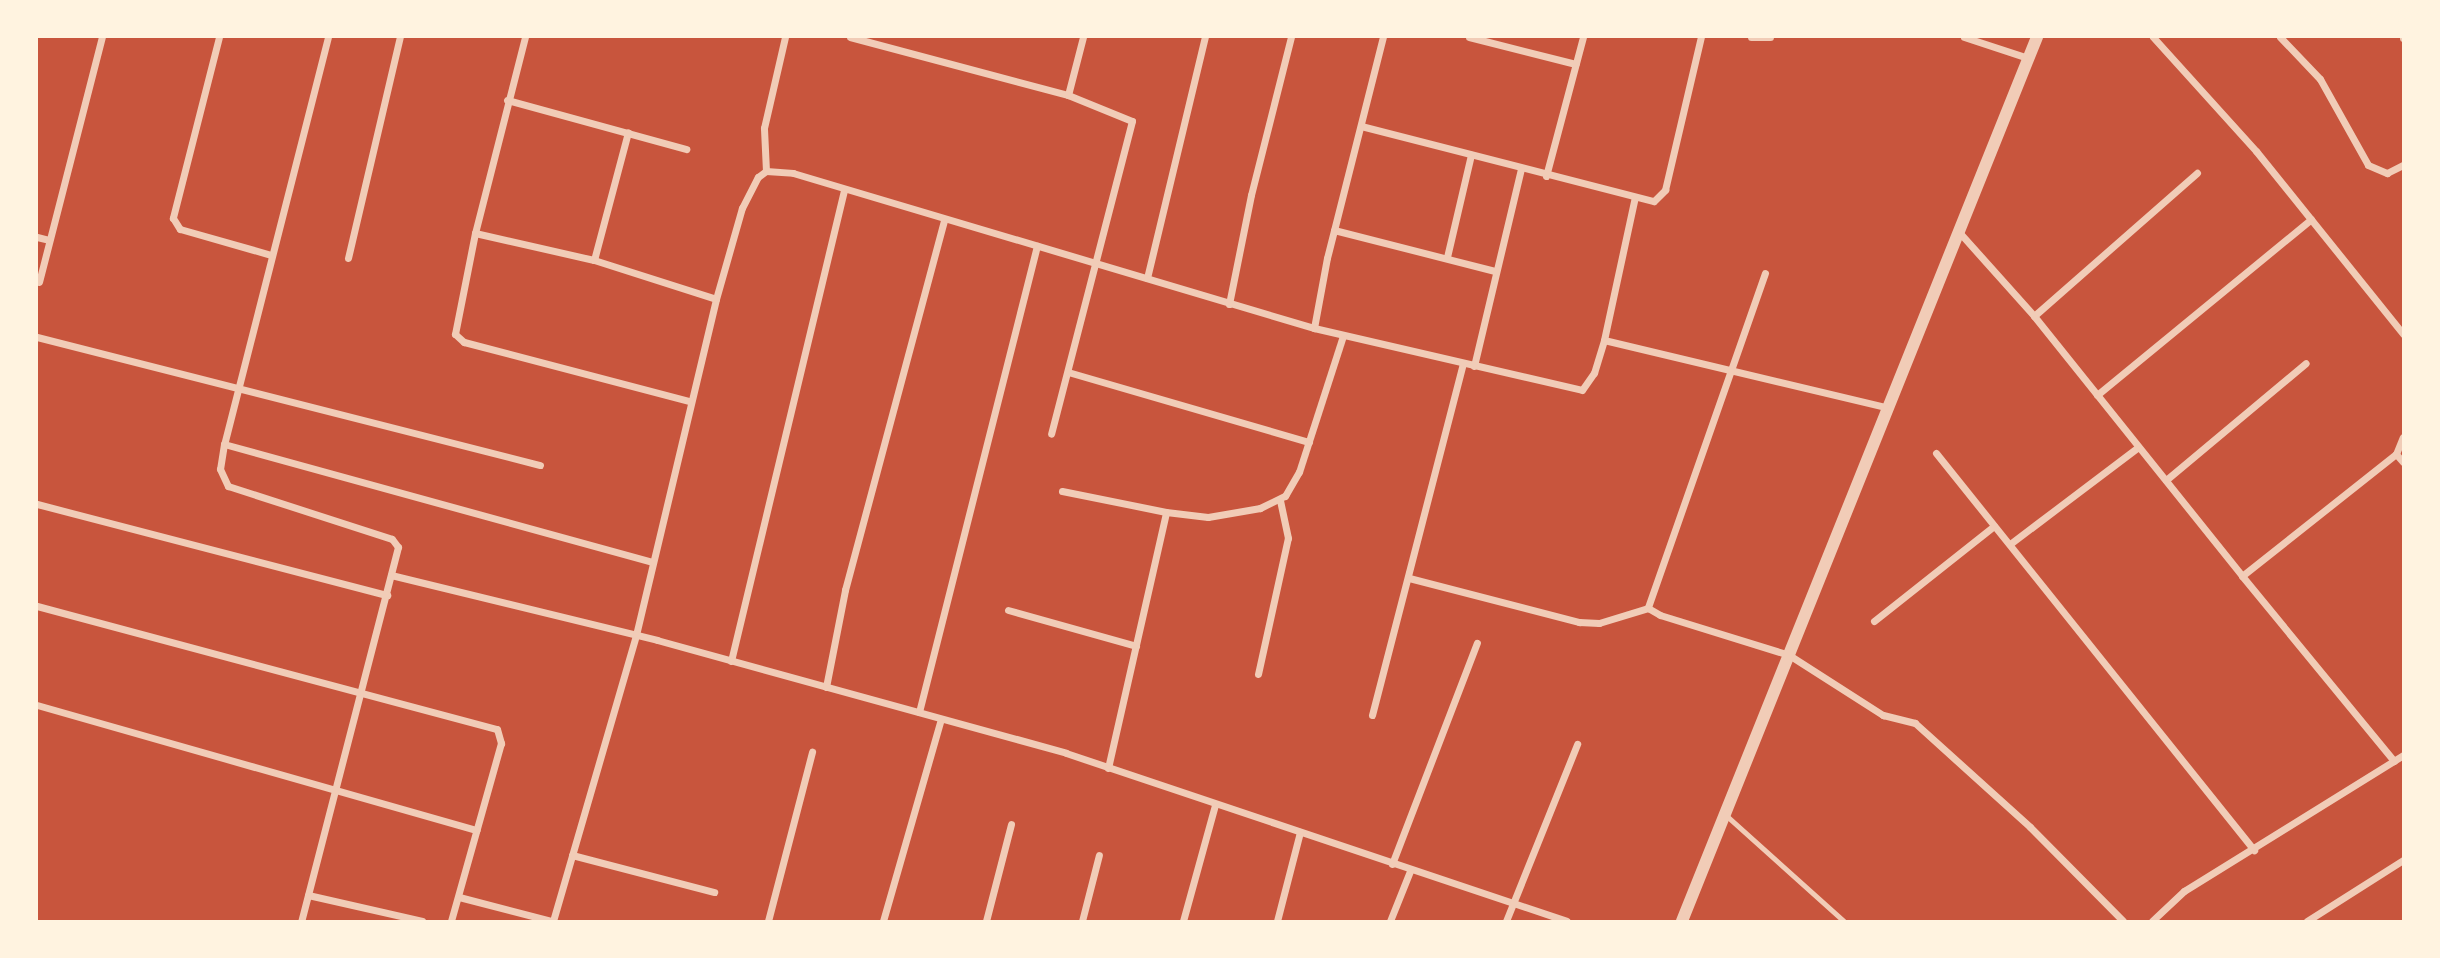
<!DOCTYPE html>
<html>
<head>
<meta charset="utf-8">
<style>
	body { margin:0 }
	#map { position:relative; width:2440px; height:958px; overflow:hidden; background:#c8553d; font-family:Barlow,sans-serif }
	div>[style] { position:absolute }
	.service>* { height:4.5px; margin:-2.25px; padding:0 2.25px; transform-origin:2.25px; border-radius:2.25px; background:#f1ccb7 }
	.minor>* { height:7px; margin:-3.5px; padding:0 3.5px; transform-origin:3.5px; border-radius:3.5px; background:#f1ccb7 }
	.tertiary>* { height:12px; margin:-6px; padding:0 6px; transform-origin:6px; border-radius:6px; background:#f1ccb7 }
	span { translate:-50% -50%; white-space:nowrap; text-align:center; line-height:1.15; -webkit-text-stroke:5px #fff3e0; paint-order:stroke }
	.frame { position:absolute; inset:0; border:38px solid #fff3e0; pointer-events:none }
</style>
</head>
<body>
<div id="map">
	<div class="service">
		<div style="left:1727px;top:816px;width:157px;rotate:41.9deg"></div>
	</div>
	<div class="minor">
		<div style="left:219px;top:37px;width:187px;rotate:104.3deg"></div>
		<div style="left:173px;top:218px;width:13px;rotate:58deg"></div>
		<div style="left:180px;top:229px;width:95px;rotate:15.9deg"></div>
		<div style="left:328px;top:37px;width:420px;rotate:104.3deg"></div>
		<div style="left:224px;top:444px;width:443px;rotate:15.4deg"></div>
		<div style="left:525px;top:37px;width:202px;rotate:104.3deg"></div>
		<div style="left:475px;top:233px;width:103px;rotate:101.2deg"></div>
		<div style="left:455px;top:334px;width:12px;rotate:42deg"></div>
		<div style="left:464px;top:342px;width:233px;rotate:14.7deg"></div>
		<div style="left:850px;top:37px;width:226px;rotate:14.9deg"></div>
		<div style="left:1068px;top:95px;width:69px;rotate:22.1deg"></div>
		<div style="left:1132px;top:121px;width:323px;rotate:104.5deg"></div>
		<div style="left:1469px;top:37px;width:110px;rotate:14.2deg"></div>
		<div style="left:1751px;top:37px;width:19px"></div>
		<div style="left:1964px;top:37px;width:67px;rotate:18.2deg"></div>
		<div style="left:2153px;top:37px;width:154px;rotate:47.9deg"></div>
		<div style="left:2256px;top:151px;width:235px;rotate:51.2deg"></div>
		<div style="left:2280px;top:37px;width:58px;rotate:46.4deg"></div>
		<div style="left:2320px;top:79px;width:98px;rotate:60.8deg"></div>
		<div style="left:2368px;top:165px;width:21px;rotate:23deg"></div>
		<div style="left:2387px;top:173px;width:18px;rotate:-27deg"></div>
		<div style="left:2403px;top:37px;width:1px;rotate:90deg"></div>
		<div style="left:1068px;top:95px;width:60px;rotate:-75.5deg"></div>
		<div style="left:507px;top:100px;width:186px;rotate:15.3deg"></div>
		<div style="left:1361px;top:126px;width:302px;rotate:14.4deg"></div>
		<div style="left:1654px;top:201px;width:16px;rotate:-45deg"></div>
		<div style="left:1665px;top:190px;width:157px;rotate:-76.8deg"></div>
		<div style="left:766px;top:171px;width:43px;rotate:-92.7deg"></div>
		<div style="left:764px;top:128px;width:93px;rotate:-77deg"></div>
		<div style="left:1546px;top:176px;width:144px;rotate:-75.1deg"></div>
		<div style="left:1334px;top:230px;width:166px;rotate:14.3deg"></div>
		<div style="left:1959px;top:232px;width:113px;rotate:48.2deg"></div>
		<div style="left:2034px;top:316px;width:333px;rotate:51.3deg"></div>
		<div style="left:475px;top:233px;width:122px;rotate:12.8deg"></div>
		<div style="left:594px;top:260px;width:128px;rotate:17.7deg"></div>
		<div style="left:37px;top:237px;width:12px;rotate:14deg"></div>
		<div style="left:1447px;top:257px;width:105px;rotate:-76.8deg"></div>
		<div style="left:348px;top:258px;width:227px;rotate:-76.8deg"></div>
		<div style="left:594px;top:260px;width:132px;rotate:-75.1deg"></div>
		<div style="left:1765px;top:273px;width:355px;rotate:109.3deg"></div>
		<div style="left:1648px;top:608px;width:14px;rotate:30deg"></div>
		<div style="left:1660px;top:615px;width:135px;rotate:17.2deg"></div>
		<div style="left:1789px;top:655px;width:112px;rotate:32.6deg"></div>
		<div style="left:1883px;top:715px;width:33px;rotate:14deg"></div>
		<div style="left:1915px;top:723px;width:155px;rotate:42.1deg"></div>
		<div style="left:2030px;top:827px;width:132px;rotate:45.3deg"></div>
		<div style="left:1147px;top:278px;width:248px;rotate:-76.5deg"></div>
		<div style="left:39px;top:282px;width:253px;rotate:-75.6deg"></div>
		<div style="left:1229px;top:304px;width:111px;rotate:-78.6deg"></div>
		<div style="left:1251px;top:195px;width:163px;rotate:-75.8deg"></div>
		<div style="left:2034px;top:316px;width:217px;rotate:-41.3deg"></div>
		<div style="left:1314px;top:328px;width:71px;rotate:-79.5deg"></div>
		<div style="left:1327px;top:258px;width:228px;rotate:-75.8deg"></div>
		<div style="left:37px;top:337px;width:519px;rotate:14.28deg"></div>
		<div style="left:1604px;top:340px;width:293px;rotate:13.4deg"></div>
		<div style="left:1474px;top:366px;width:203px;rotate:-76.6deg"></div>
		<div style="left:1068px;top:372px;width:251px;rotate:16.2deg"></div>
		<div style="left:2097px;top:395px;width:277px;rotate:-39.4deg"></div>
		<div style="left:224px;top:444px;width:25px;rotate:99deg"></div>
		<div style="left:220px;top:469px;width:19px;rotate:65deg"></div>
		<div style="left:228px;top:486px;width:172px;rotate:17.9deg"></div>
		<div style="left:392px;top:539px;width:10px;rotate:53deg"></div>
		<div style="left:398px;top:547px;width:386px;rotate:104.5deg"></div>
		<div style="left:1936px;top:453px;width:509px;rotate:51.31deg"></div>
		<div style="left:2396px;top:454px;width:11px;rotate:49deg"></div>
		<div style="left:2166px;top:480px;width:182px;rotate:-39.9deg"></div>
		<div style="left:1062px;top:491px;width:106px;rotate:11.4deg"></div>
		<div style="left:37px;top:504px;width:362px;rotate:14.6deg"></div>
		<div style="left:2010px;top:544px;width:159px;rotate:-37.1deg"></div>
		<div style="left:391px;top:575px;width:274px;rotate:13.7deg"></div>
		<div style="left:657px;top:640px;width:424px;rotate:15.4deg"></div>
		<div style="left:1066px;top:753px;width:528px;rotate:18.54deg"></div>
		<div style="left:1409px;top:578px;width:176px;rotate:14.5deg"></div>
		<div style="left:1579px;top:622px;width:20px;rotate:3deg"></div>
		<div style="left:1599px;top:623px;width:51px;rotate:-17deg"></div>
		<div style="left:37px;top:606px;width:476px;rotate:15deg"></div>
		<div style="left:497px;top:729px;width:15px;rotate:74deg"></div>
		<div style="left:501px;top:743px;width:185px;rotate:105.7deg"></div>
		<div style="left:1008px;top:610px;width:133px;rotate:15.7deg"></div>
		<div style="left:1874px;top:621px;width:153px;rotate:-38.4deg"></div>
		<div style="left:731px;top:661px;width:485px;rotate:-76.5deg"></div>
		<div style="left:1258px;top:674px;width:139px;rotate:-77.6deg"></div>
		<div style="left:1288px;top:538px;width:39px;rotate:-102deg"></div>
		<div style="left:826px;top:687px;width:99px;rotate:-78.9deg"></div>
		<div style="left:845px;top:590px;width:382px;rotate:-75deg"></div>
		<div style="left:37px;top:705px;width:457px;rotate:15.9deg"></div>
		<div style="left:919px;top:712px;width:481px;rotate:-75.8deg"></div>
		<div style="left:1372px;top:715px;width:363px;rotate:-75.5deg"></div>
		<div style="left:2394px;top:761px;width:239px;rotate:-129.4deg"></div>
		<div style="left:2242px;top:576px;width:196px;rotate:-38.4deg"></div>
		<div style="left:2396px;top:454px;width:18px;rotate:-68deg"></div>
		<div style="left:1108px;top:768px;width:262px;rotate:-77.2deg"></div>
		<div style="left:1166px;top:512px;width:42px;rotate:6.8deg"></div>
		<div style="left:1208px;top:517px;width:53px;rotate:-9.8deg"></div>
		<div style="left:1260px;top:508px;width:28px;rotate:-26deg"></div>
		<div style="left:1285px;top:496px;width:28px;rotate:-60deg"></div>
		<div style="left:1299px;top:472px;width:143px;rotate:-72.1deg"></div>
		<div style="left:572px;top:855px;width:147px;rotate:14.6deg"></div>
		<div style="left:1392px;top:864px;width:237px;rotate:-69deg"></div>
		<div style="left:308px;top:895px;width:117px;rotate:12.8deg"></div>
		<div style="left:459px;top:897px;width:96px;rotate:14.5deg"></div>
		<div style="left:553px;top:921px;width:298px;rotate:-73.8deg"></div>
		<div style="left:636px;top:635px;width:345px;rotate:-76.6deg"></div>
		<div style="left:716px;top:299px;width:95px;rotate:-74.1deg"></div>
		<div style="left:742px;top:208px;width:35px;rotate:-63deg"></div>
		<div style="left:758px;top:177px;width:10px;rotate:-37deg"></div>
		<div style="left:766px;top:171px;width:27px;rotate:4deg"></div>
		<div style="left:793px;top:173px;width:544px;rotate:16.57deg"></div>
		<div style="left:1314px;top:328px;width:275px;rotate:13deg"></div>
		<div style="left:1582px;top:390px;width:21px;rotate:-55deg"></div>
		<div style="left:1594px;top:373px;width:34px;rotate:-73deg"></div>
		<div style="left:1604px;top:340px;width:146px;rotate:-77.8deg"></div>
		<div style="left:768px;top:921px;width:175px;rotate:-75.4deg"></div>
		<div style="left:883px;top:921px;width:210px;rotate:-74deg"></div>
		<div style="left:986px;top:921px;width:100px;rotate:-75.5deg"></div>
		<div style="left:1082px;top:921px;width:68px;rotate:-75.6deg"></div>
		<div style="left:1183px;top:921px;width:120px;rotate:-74.6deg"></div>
		<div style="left:1277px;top:921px;width:92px;rotate:-75.5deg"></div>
		<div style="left:1390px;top:921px;width:54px;rotate:-68.2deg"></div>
		<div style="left:1506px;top:921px;width:191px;rotate:-68.1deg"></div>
		<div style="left:2152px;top:921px;width:44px;rotate:-43.2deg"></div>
		<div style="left:2184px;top:891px;width:258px;rotate:-31.8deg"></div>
		<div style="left:2307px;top:921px;width:114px;rotate:-32.4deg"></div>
	</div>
	<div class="tertiary">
		<div style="left:1682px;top:921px;width:953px;rotate:-68.12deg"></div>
	</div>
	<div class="frame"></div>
</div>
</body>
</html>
